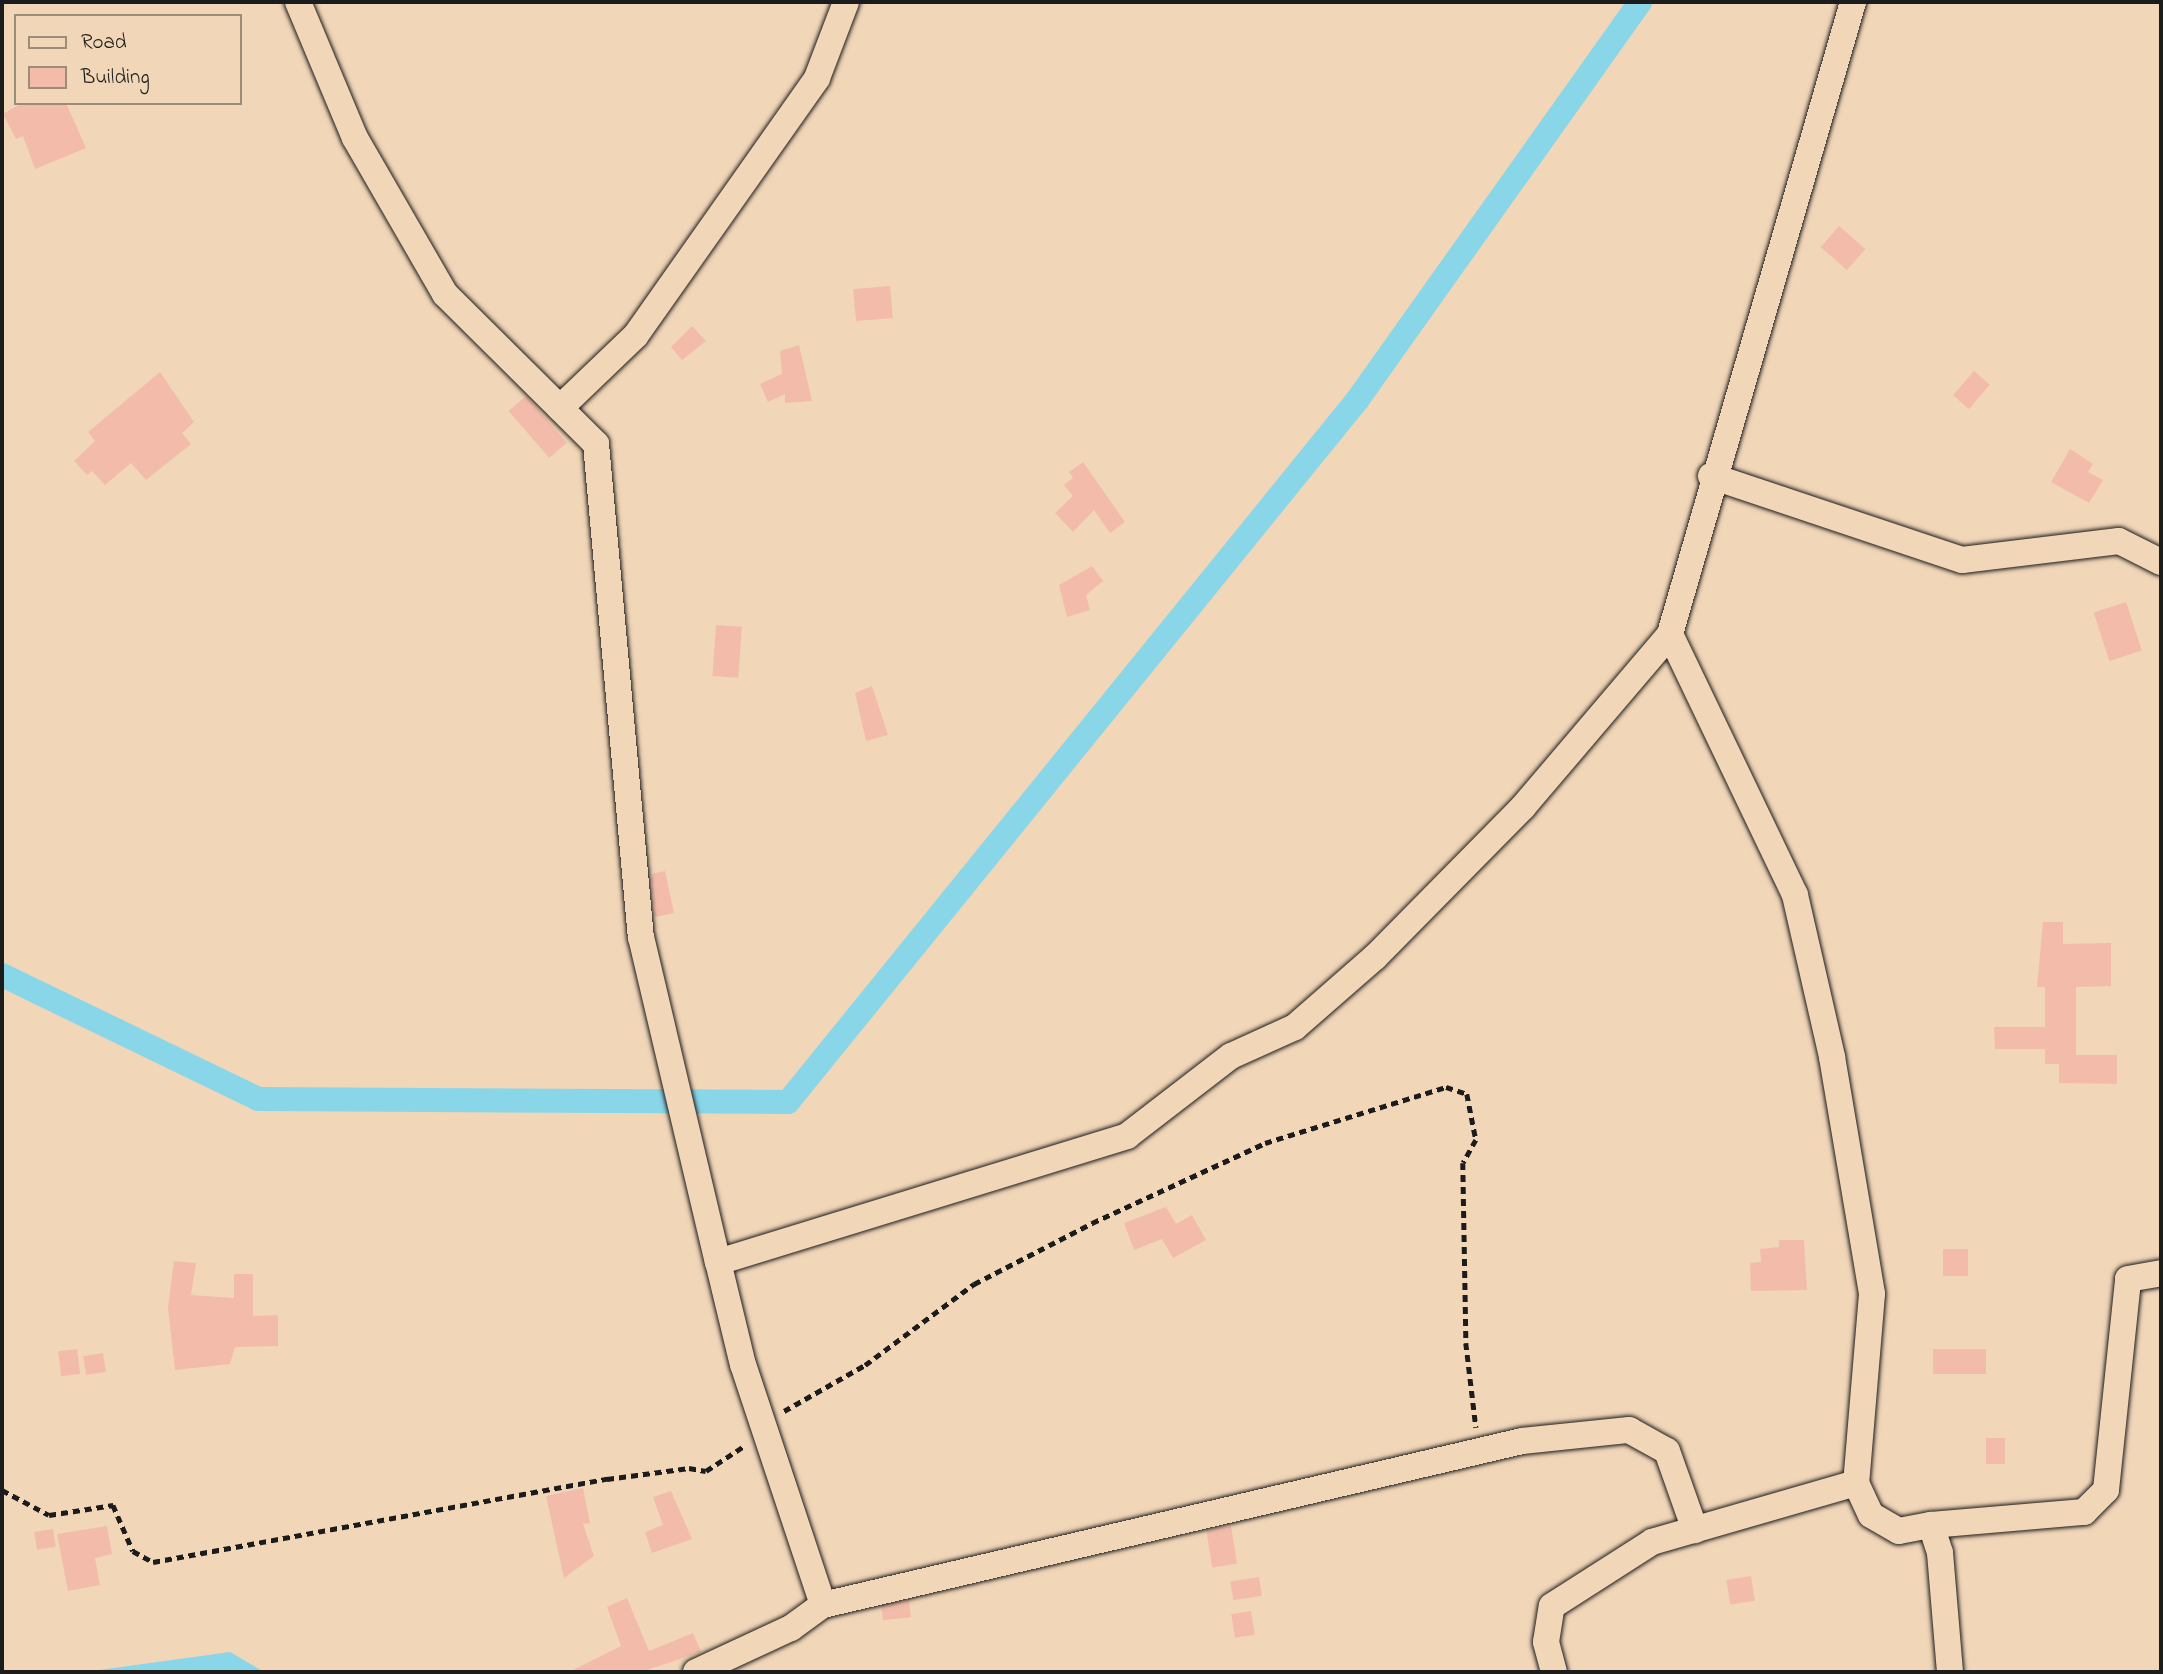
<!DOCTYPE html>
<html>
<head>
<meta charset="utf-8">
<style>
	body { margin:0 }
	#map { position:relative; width:2163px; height:1674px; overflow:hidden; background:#f1d6b8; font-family:"Indie Flower",sans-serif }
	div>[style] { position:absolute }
	.water>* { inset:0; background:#89d6e9 }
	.canal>* { height:24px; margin:-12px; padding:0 12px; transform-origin:12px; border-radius:12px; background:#89d6e9 }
	.building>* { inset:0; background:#f3bcaa; transform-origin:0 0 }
	.path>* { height:4.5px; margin-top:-2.25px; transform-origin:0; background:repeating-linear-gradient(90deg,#1c1c1c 0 7px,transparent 0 12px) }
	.roads { filter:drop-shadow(0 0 2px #1c1c1c) drop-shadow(0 0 2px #1c1c1c) }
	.minor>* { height:26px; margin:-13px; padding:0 13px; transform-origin:13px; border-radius:13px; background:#f1d6b8 }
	span { translate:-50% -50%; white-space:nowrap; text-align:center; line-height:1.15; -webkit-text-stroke:7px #f1d6b8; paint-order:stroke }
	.frame { position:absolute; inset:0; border:4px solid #1c1c1c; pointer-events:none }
	.legend { position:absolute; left:14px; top:14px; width:228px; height:91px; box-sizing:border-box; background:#f1d6b8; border:2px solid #9c8c7a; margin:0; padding:9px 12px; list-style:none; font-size:21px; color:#1c1c1c }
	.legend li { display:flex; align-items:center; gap:14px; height:35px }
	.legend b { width:35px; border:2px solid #9c8c7a }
</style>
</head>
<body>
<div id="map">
	<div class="water">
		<div style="clip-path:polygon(230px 1652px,264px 1672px,88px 1672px,92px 1671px)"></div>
	</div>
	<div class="canal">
		<div style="left:2px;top:975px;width:284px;rotate:25.8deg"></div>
		<div style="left:258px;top:1099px;width:530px;rotate:0.32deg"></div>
		<div style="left:788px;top:1102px;width:905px;rotate:-50.96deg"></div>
		<div style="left:1358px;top:399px;width:487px;rotate:-54.6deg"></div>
	</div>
	<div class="building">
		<div style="clip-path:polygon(22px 103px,66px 103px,86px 148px,35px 169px,23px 136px,16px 139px,3px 114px)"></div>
		<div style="left:1839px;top:226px;width:35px;height:28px;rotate:41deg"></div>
		<div style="left:890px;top:286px;width:32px;height:37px;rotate:85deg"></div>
		<div style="clip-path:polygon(692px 326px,706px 341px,682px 360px,671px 347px)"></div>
		<div style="clip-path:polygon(799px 345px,812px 401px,785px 403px,785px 394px,768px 402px,760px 384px,782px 374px,780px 351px)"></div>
		<div style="left:1974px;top:371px;width:21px;height:32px;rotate:41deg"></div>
		<div style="clip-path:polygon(160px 372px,194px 422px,182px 433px,191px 444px,146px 480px,131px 463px,105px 485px,92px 471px,87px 475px,74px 461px,95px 441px,88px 432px)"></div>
		<div style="left:526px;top:396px;width:62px;height:23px;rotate:49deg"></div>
		<div style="clip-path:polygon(2070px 449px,2093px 464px,2088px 472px,2103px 480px,2089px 503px,2051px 482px)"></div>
		<div style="clip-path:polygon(1083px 462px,1125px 522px,1110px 533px,1094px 510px,1073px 532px,1055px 513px,1073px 496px,1064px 485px,1073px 478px,1069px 472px)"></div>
		<div style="clip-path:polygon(1092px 566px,1103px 581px,1086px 595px,1090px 610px,1067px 617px,1059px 585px)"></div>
		<div style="left:2126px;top:602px;width:51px;height:34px;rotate:72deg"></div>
		<div style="left:716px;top:625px;width:26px;height:51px;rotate:4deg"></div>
		<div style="clip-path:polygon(872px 686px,888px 735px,866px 741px,855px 693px)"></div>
		<div style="clip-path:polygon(665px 871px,674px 913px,655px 917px,651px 874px)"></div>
		<div style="clip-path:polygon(2043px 922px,2063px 922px,2063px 944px,2111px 943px,2111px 986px,2076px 987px,2076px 1055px,2117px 1055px,2117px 1084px,2059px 1083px,2059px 1064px,2045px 1064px,2045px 1049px,1995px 1049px,1994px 1027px,2045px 1027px,2045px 987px,2037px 987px)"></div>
		<div style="clip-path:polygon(1166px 1207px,1176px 1224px,1192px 1215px,1206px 1240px,1173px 1258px,1162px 1239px,1134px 1250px,1124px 1223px)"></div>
		<div style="clip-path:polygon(1779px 1240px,1804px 1240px,1807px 1290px,1751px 1291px,1750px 1263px,1761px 1262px,1760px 1249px,1779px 1247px)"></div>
		<div style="left:1943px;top:1249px;width:25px;height:27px"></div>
		<div style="clip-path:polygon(174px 1261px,196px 1263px,191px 1295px,234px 1298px,234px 1274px,253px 1274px,253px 1316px,278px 1315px,278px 1346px,235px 1347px,230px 1364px,175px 1370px,168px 1308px)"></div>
		<div style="left:77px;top:1349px;width:25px;height:19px;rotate:83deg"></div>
		<div style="left:1986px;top:1349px;width:25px;height:53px;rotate:90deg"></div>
		<div style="left:103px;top:1353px;width:19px;height:20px;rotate:81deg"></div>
		<div style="left:1986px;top:1438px;width:19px;height:26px"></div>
		<div style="clip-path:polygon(583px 1488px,590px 1523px,583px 1524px,594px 1556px,564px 1578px,546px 1496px)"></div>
		<div style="clip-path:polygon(671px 1491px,692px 1539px,652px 1553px,645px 1532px,663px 1525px,653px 1497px)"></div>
		<div style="clip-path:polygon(107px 1526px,112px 1554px,95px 1558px,100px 1585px,68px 1591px,57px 1534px)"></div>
		<div style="left:1231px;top:1526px;width:38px;height:25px;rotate:81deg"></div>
		<div style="left:53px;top:1529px;width:18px;height:19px;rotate:81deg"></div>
		<div style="left:1751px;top:1576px;width:25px;height:25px;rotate:81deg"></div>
		<div style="left:1259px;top:1577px;width:19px;height:29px;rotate:81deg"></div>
		<div style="clip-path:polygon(627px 1598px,649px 1651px,693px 1633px,701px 1652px,641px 1672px,569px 1672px,621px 1646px,607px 1607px)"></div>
		<div style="left:909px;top:1601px;width:16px;height:28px;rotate:83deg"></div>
		<div style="left:1251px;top:1611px;width:24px;height:20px;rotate:81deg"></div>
	</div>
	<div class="path">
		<div style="left:784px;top:1411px;width:93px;rotate:-29.6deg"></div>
		<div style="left:865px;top:1365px;width:136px;rotate:-36.6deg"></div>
		<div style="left:974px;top:1284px;width:133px;rotate:-27.3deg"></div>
		<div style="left:1092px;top:1223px;width:191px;rotate:-24.8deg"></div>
		<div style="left:1265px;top:1143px;width:189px;rotate:-17.2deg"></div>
		<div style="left:1446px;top:1087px;width:22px;rotate:18deg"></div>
		<div style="left:1467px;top:1094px;width:47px;rotate:78.9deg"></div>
		<div style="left:1476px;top:1140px;width:26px;rotate:119deg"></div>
		<div style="left:1463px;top:1163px;width:180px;rotate:89deg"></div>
		<div style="left:1466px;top:1343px;width:85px;rotate:83.2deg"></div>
		<div style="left:2px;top:1490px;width:53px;rotate:28deg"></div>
		<div style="left:49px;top:1515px;width:65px;rotate:-8.9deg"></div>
		<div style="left:113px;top:1505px;width:50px;rotate:66.5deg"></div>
		<div style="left:133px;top:1551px;width:23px;rotate:29deg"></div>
		<div style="left:153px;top:1562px;width:462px;rotate:-10.4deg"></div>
		<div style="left:607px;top:1479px;width:83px;rotate:-7.6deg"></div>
		<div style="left:689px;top:1468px;width:17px;rotate:10deg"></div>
		<div style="left:706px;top:1471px;width:45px;rotate:-33.3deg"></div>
	</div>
	<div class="roads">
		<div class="minor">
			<div style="left:298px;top:2px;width:147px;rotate:67.3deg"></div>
			<div style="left:355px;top:138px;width:180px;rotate:60deg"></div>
			<div style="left:445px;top:294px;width:213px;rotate:44.8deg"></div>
			<div style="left:596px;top:444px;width:495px;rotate:84.8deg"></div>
			<div style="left:641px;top:937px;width:334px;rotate:76.7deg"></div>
			<div style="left:718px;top:1262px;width:428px;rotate:-17.1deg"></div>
			<div style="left:1127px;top:1136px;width:131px;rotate:-37.6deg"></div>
			<div style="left:1231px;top:1056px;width:70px;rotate:-24.4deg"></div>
			<div style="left:1295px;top:1027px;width:106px;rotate:-41.2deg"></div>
			<div style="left:1375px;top:957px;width:211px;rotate:-45.4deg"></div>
			<div style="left:1523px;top:807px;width:227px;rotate:-49.6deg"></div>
			<div style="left:1853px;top:2px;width:658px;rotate:106.15deg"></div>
			<div style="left:1670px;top:634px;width:289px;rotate:64.4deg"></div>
			<div style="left:1795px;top:895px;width:166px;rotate:77.1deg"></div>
			<div style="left:1832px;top:1057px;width:240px;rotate:80.4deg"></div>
			<div style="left:1872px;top:1294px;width:190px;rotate:94.8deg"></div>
			<div style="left:1856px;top:1483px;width:35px;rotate:65deg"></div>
			<div style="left:1871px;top:1515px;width:32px;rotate:30deg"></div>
			<div style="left:1899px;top:1531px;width:33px;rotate:-11deg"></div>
			<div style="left:1931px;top:1525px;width:29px;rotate:72deg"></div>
			<div style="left:1940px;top:1553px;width:119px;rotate:85.2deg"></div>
			<div style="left:560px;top:408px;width:105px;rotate:-43.8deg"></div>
			<div style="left:636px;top:335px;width:314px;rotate:-54.8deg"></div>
			<div style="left:817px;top:78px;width:81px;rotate:-69.1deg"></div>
			<div style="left:1711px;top:476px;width:265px;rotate:18.5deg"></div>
			<div style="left:1962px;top:560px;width:158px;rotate:-6.9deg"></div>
			<div style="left:2119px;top:541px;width:47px;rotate:26.6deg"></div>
			<div style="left:1931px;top:1525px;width:154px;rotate:-4.9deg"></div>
			<div style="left:2084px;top:1512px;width:31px;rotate:-45deg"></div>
			<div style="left:2106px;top:1490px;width:212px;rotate:-84deg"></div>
			<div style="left:2128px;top:1279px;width:34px;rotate:-10deg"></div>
			<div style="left:823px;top:1605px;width:718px;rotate:-13.2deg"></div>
			<div style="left:1522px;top:1441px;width:108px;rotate:-5.9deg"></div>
			<div style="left:1629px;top:1430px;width:43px;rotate:28.9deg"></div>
			<div style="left:1667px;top:1451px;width:84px;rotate:70.5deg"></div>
			<div style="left:696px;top:1672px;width:105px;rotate:-24.9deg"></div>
			<div style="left:791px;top:1628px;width:39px;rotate:-36deg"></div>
			<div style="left:823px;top:1605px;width:253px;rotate:-108.4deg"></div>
			<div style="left:743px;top:1365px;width:106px;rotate:-103.6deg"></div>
			<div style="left:1554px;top:1672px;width:31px;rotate:-105deg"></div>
			<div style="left:1546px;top:1642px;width:36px;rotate:-81deg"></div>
			<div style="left:1552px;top:1606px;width:119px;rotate:-32.6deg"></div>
			<div style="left:1652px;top:1542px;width:212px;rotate:-16.1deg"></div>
		</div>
	</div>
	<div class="frame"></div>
	<ul class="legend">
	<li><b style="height:9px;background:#f1d6b8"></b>Road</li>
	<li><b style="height:19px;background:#f3bcaa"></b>Building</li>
	</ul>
</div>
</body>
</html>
